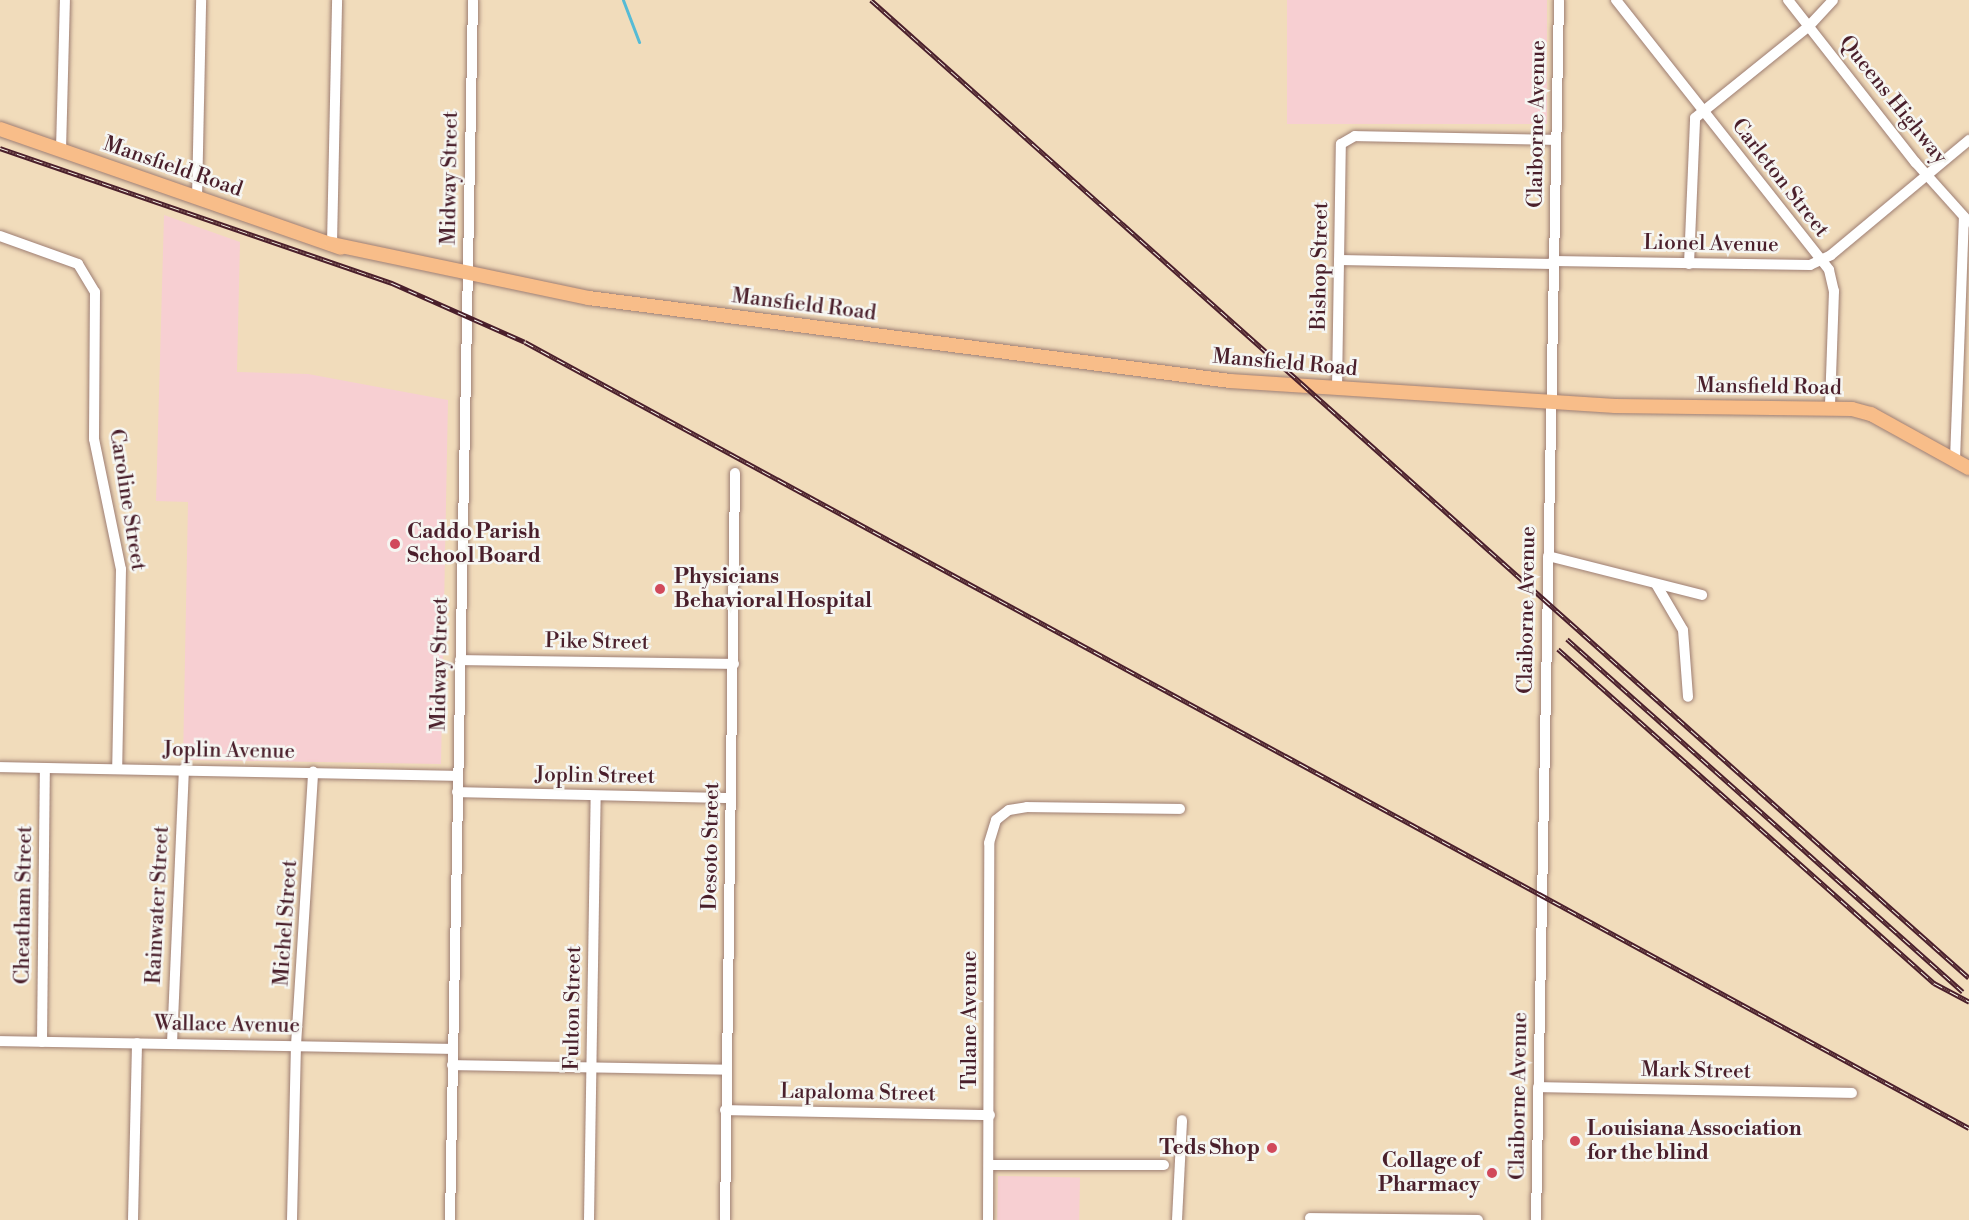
<!DOCTYPE html>
<html>
<head>
<meta charset="utf-8">
<style>
	body { margin:0 }
	#map { position:relative; width:1969px; height:1220px; overflow:hidden; background:#f1dcbb; font-family:"Libre Bodoni",serif }
	div>[style] { position:absolute }
	.built>* { inset:0; background:#f7cfd2; transform-origin:0 0 }
	.stream>* { height:3px; margin:-1.5px; padding:0 1.5px; transform-origin:1.5px; border-radius:1.5px; background:#56bbd5 }
	.roads { filter:drop-shadow(0 0 2px #9e7e73) drop-shadow(0 0 2px #9e7e73) }
	.minor>* { height:10px; margin:-5px; padding:0 5px; transform-origin:5px; border-radius:5px; background:#fff }
	.major>* { height:14px; margin:-7px; padding:0 7px; transform-origin:7px; border-radius:7px; background:#f8bd89 }
	.rail>* { height:5px; margin-top:-2.5px; transform-origin:0; background:repeating-linear-gradient(90deg,#f6f6f2 0 9px,#4a1f2b 0 18px); box-sizing:border-box; border-block:2px solid #4a1f2b }
	.dots>* { width:16px; height:16px; translate:-50% -50%; box-sizing:border-box; border:3px solid #f6f6f2; border-radius:50% }
	span { translate:-50% -50%; white-space:nowrap; text-align:center; line-height:1.15; -webkit-text-stroke:5px #f6f6f2; paint-order:stroke }
	.street-label { font-size:21px; color:#4a1f2b }
	.poi-label { font-size:21px; color:#4a1f2b; font-weight:700 }
	.left { translate:0 -50%; text-align:left }
	.right { translate:-100% -50%; text-align:right }
</style>
</head>
<body>
<div id="map">
	<div class="built">
		<div style="left:1287px;top:0;width:260px;height:124px"></div>
		<div style="clip-path:polygon(164px 215px,240px 242px,237px 372px,308px 374px,448px 400px,441px 764px,183px 760px,188px 502px,156px 501px)"></div>
		<div style="left:998px;top:1176px;width:82px;height:44px;rotate:1deg"></div>
	</div>
	<div class="stream">
		<div style="left:623px;top:0;width:45px;rotate:69.1deg"></div>
	</div>
	<div class="roads">
		<div class="minor">
			<div style="left:1616px;top:0;width:344px;rotate:51.7deg"></div>
			<div style="left:1829px;top:270px;width:22px;rotate:77deg"></div>
			<div style="left:1834px;top:291px;width:117px;rotate:92deg"></div>
			<div style="left:1788px;top:0;width:207px;rotate:51.9deg"></div>
			<div style="left:1916px;top:163px;width:79px;rotate:48.1deg"></div>
			<div style="left:61px;top:150px;width:150px;rotate:-88.5deg"></div>
			<div style="left:197px;top:198px;width:198px;rotate:-88.8deg"></div>
			<div style="left:0;top:236px;width:83px;rotate:19.7deg"></div>
			<div style="left:78px;top:264px;width:33px;rotate:59deg"></div>
			<div style="left:95px;top:292px;width:147px;rotate:90.4deg"></div>
			<div style="left:94px;top:439px;width:133px;rotate:78.3deg"></div>
			<div style="left:121px;top:569px;width:200px;rotate:91.1deg"></div>
			<div style="left:332px;top:244px;width:244px;rotate:-88.8deg"></div>
			<div style="left:1339px;top:260px;width:214px;rotate:1.1deg"></div>
			<div style="left:1553px;top:261px;width:257px;rotate:0.9deg"></div>
			<div style="left:1810px;top:265px;width:23px;rotate:-25deg"></div>
			<div style="left:1831px;top:255px;width:180px;rotate:-39.8deg"></div>
			<div style="left:1689px;top:264px;width:146px;rotate:-87.6deg"></div>
			<div style="left:1695px;top:118px;width:146px;rotate:-38.9deg"></div>
			<div style="left:1809px;top:26px;width:35px;rotate:-47deg"></div>
			<div style="left:1337px;top:389px;width:245px;rotate:-89.1deg"></div>
			<div style="left:1341px;top:144px;width:16px;rotate:-30deg"></div>
			<div style="left:1355px;top:136px;width:201px;rotate:1.1deg"></div>
			<div style="left:1955px;top:460px;width:243px;rotate:-87.9deg"></div>
			<div style="left:1548px;top:556px;width:159px;rotate:14.2deg"></div>
			<div style="left:1656px;top:584px;width:53px;rotate:59.6deg"></div>
			<div style="left:1683px;top:630px;width:67px;rotate:85.7deg"></div>
			<div style="left:460px;top:660px;width:274px;rotate:0.8deg"></div>
			<div style="left:0;top:767px;width:458px;rotate:1.1deg"></div>
			<div style="left:457px;top:792px;width:274px;rotate:1.3deg"></div>
			<div style="left:0;top:1041px;width:452px;rotate:1deg"></div>
			<div style="left:42px;top:1042px;width:274px;rotate:-89.4deg"></div>
			<div style="left:172px;top:1043px;width:274px;rotate:-87.5deg"></div>
			<div style="left:452px;top:1065px;width:274px;rotate:1deg"></div>
			<div style="left:1538px;top:1087px;width:314px;rotate:1.1deg"></div>
			<div style="left:725px;top:1110px;width:265px;rotate:1.1deg"></div>
			<div style="left:989px;top:1165px;width:175px"></div>
			<div style="left:1310px;top:1218px;width:168px;rotate:0.7deg"></div>
			<div style="left:133px;top:1220px;width:177px;rotate:-88.7deg"></div>
			<div style="left:292px;top:1220px;width:175px;rotate:-88.7deg"></div>
			<div style="left:296px;top:1045px;width:274px;rotate:-86.4deg"></div>
			<div style="left:450px;top:1220px;width:1220px;rotate:-88.92deg"></div>
			<div style="left:589px;top:1220px;width:424px;rotate:-89.1deg"></div>
			<div style="left:725px;top:1220px;width:747px;rotate:-89.23deg"></div>
			<div style="left:988px;top:1220px;width:377px;rotate:-89.8deg"></div>
			<div style="left:989px;top:843px;width:24px;rotate:-73deg"></div>
			<div style="left:996px;top:820px;width:16px;rotate:-38deg"></div>
			<div style="left:1009px;top:810px;width:18px;rotate:-9deg"></div>
			<div style="left:1027px;top:807px;width:153px;rotate:0.7deg"></div>
			<div style="left:1177px;top:1220px;width:100px;rotate:-87.1deg"></div>
			<div style="left:1536px;top:1220px;width:1220px;rotate:-88.92deg"></div>
		</div>
		<div class="major">
			<div style="left:0;top:129px;width:361px;rotate:19.2deg"></div>
			<div style="left:332px;top:244px;width:263px;rotate:11.9deg"></div>
			<div style="left:589px;top:298px;width:646px;rotate:7.38deg"></div>
			<div style="left:1230px;top:381px;width:386px;rotate:3.7deg"></div>
			<div style="left:1615px;top:406px;width:237px;rotate:0.7deg"></div>
			<div style="left:1852px;top:409px;width:20px;rotate:15deg"></div>
			<div style="left:1871px;top:414px;width:112px;rotate:28.9deg"></div>
		</div>
	</div>
	<div class="rail">
		<div style="left:871px;top:0;width:1470px;rotate:41.69deg"></div>
		<div style="left:0;top:148px;width:415px;rotate:19deg"></div>
		<div style="left:392px;top:283px;width:145px;rotate:23.9deg"></div>
		<div style="left:525px;top:342px;width:1644px;rotate:28.56deg"></div>
		<div style="left:1567px;top:639px;width:530px;rotate:41.71deg"></div>
		<div style="left:1558px;top:649px;width:503px;rotate:41.61deg"></div>
		<div style="left:1934px;top:983px;width:40px;rotate:28deg"></div>
	</div>
	<div class="dots">
		<div style="left:395px;top:544px;background:#d1495b"></div>
		<div style="left:660px;top:589px;background:#d1495b"></div>
		<div style="left:1575px;top:1141px;background:#d1495b"></div>
		<div style="left:1272px;top:1148px;background:#d1495b"></div>
		<div style="left:1492px;top:1173px;background:#d1495b"></div>
	</div>
	<div class="street-label">
		<span style="left:1893px;top:100px;rotate:51deg">Queens Highway</span>
		<span style="left:1537px;top:124px;rotate:-89deg">Claiborne Avenue</span>
		<span style="left:173px;top:167px;rotate:19deg">Mansfield Road</span>
		<span style="left:450px;top:178px;rotate:-89deg">Midway Street</span>
		<span style="left:1780px;top:178px;rotate:52deg">Carleton Street</span>
		<span style="left:1711px;top:244px;rotate:1deg">Lionel Avenue</span>
		<span style="left:1320px;top:266px;rotate:-89deg">Bishop Street</span>
		<span style="left:804px;top:305px;rotate:7deg">Mansfield Road</span>
		<span style="left:1285px;top:363px;rotate:5deg">Mansfield Road</span>
		<span style="left:1769px;top:387px;rotate:1deg">Mansfield Road</span>
		<span style="left:127px;top:500px;rotate:81deg">Caroline Street</span>
		<span style="left:1527px;top:610px;rotate:-89deg">Claiborne Avenue</span>
		<span style="left:597px;top:642px;rotate:1deg">Pike Street</span>
		<span style="left:440px;top:664px;rotate:-89deg">Midway Street</span>
		<span style="left:229px;top:751px;rotate:1deg">Joplin Avenue</span>
		<span style="left:595px;top:776px;rotate:1deg">Joplin Street</span>
		<span style="left:711px;top:846px;rotate:-89deg">Desoto Street</span>
		<span style="left:24px;top:905px;rotate:-89deg">Cheatham Street</span>
		<span style="left:158px;top:905px;rotate:-87deg">Rainwater Street</span>
		<span style="left:286px;top:923px;rotate:-86deg">Michel Street</span>
		<span style="left:573px;top:1008px;rotate:-89deg">Fulton Street</span>
		<span style="left:970px;top:1020px;rotate:-90deg">Tulane Avenue</span>
		<span style="left:227px;top:1025px;rotate:1deg">Wallace Avenue</span>
		<span style="left:1696px;top:1071px;rotate:1deg">Mark Street</span>
		<span style="left:858px;top:1093px;rotate:1deg">Lapaloma Street</span>
		<span style="left:1519px;top:1096px;rotate:-89deg">Claiborne Avenue</span>
	</div>
	<div class="poi-label">
		<span class="left" style="left:407px;top:544px">Caddo Parish<br>School Board</span>
		<span class="left" style="left:674px;top:589px">Physicians<br>Behavioral Hospital</span>
		<span class="left" style="left:1587px;top:1141px">Louisiana Association<br>for the blind</span>
		<span class="right" style="left:1260px;top:1148px">Teds Shop</span>
		<span class="right" style="left:1480px;top:1173px">Collage of<br>Pharmacy</span>
	</div>
</div>
</body>
</html>
